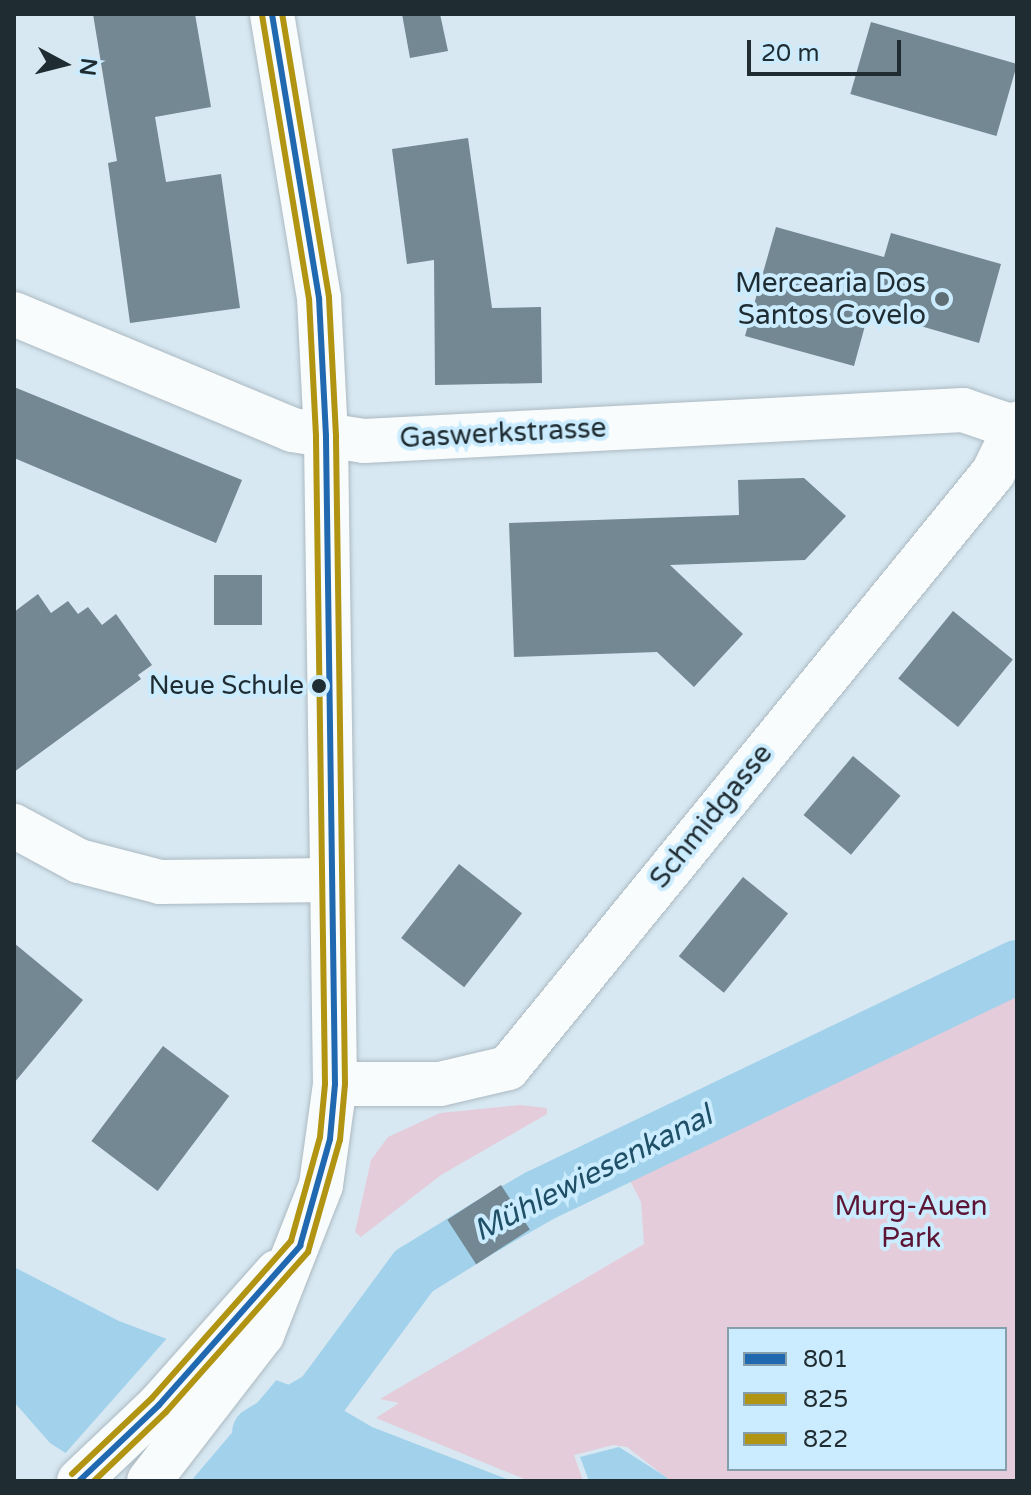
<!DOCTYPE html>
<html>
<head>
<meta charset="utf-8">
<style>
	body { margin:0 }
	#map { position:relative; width:1031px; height:1495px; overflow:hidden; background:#d7e8f2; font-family:"Varela Round",sans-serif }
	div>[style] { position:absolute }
	.green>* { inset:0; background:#e4ccda }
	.water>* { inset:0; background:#a2d2eb }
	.pier>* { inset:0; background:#d7e8f2 }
	.canal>* { height:54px; margin:-27px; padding:0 27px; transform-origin:27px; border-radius:27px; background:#a2d2eb }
	.building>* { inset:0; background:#738892; transform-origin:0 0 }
	.roads { filter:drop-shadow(0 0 2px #acb9c1) drop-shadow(0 0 2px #acb9c1) }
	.street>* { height:44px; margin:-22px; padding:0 22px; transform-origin:22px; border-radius:22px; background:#f9fcfd }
	.secondary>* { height:44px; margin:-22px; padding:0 22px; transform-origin:22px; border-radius:22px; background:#f9fcfd }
	.bus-1>* { height:6px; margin:-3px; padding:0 3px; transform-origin:3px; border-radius:3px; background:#2069b0 }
	.bus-2>* { height:6px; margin:-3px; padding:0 3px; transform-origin:3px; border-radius:3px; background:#b19412 }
	.bus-3>* { height:6px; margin:-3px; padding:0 3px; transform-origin:3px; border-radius:3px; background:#b19412 }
	.dots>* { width:22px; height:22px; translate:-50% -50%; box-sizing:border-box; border:4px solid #cbecfe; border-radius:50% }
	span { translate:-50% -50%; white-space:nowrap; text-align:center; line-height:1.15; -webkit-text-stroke:8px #cbecfe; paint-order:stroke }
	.bus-label { font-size:26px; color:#1f2c32 }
	.right { translate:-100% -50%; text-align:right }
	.poi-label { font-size:28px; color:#1f2c32 }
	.street-label { font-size:28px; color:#1f2c32 }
	.park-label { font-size:28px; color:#5c1534 }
	.water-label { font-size:30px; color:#205067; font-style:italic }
	.frame { position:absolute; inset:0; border:16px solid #1f2c32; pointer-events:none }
	.legend { position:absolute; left:727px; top:1327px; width:280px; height:144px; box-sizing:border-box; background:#cbecfe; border:2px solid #869fac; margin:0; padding:10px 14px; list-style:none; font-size:24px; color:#1f2c32 }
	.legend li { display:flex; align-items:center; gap:16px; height:40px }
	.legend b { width:40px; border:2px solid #869fac }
	.north { position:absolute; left:24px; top:24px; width:80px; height:80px; -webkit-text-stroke:6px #cbecfe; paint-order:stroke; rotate:97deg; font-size:22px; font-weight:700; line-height:32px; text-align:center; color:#1f2c32 }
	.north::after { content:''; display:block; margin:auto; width:28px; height:36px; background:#1f2c32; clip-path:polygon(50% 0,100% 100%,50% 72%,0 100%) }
	.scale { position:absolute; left:747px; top:40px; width:154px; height:36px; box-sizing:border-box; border:4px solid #1f2c32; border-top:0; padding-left:10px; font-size:24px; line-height:28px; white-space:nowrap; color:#1f2c32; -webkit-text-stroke:6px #cbecfe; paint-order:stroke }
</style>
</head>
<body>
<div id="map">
	<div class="green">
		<div style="clip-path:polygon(evenodd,1017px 962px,1017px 1481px,671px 1481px,627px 1447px,613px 1445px,574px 1455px,583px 1481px,529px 1481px,376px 1418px,399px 1403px,380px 1399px,644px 1244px,641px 1202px,611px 1143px,678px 1122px,1017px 962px,729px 1329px,1005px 1329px,1005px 1469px,729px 1469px,729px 1329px)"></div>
		<div style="clip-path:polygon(520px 1105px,547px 1108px,547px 1114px,441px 1175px,361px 1237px,355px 1232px,371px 1160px,388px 1137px,440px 1113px)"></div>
	</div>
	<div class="water">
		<div style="clip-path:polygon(14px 1267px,119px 1321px,321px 1397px,372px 1427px,512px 1481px,109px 1481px,50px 1443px,14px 1402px)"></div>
		<div style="clip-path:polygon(619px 1447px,663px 1475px,671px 1481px,589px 1481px,580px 1457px)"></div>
	</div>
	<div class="pier">
		<div style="clip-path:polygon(169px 1336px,279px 1377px,191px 1481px,102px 1481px,63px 1456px)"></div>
	</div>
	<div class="canal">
		<div style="left:259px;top:1433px;width:72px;rotate:-30.1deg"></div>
		<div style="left:321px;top:1397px;width:157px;rotate:-53.6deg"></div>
		<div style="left:414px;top:1271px;width:86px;rotate:-31.7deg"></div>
		<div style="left:487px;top:1226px;width:60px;rotate:-30deg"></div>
		<div style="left:539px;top:1196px;width:530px;rotate:-25.6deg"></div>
	</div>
	<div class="building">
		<div style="clip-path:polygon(93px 14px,195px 14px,211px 107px,155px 117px,166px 182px,221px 174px,240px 308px,130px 323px,108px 163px,117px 161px)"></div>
		<div style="clip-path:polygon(402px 14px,440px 14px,448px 51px,410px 58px)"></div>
		<div style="left:871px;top:22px;width:152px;height:75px;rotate:16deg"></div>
		<div style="clip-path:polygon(468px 138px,492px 308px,541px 307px,542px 383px,435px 385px,434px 260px,407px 264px,392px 149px)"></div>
		<div style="clip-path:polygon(776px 227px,884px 257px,891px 233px,1001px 264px,979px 343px,869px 311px,854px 366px,745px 336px)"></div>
		<div style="clip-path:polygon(14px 387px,242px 480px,216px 543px,14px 458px)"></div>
		<div style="clip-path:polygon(804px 478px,846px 516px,805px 560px,670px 565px,743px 634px,694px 687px,657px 652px,514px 657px,509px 523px,739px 515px,738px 480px)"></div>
		<div style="left:214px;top:575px;width:48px;height:50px"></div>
		<div style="clip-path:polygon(38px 594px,51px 613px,68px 601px,78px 614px,88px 607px,102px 625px,116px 614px,152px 665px,138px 675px,141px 679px,14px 772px,14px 612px)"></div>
		<div style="left:953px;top:611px;width:77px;height:87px;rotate:39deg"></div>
		<div style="left:853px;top:756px;width:62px;height:77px;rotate:40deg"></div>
		<div style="left:459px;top:864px;width:80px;height:94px;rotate:38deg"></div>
		<div style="left:743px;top:877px;width:58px;height:102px;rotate:39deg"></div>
		<div style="clip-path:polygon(14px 943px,83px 1000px,14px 1083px)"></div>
		<div style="left:163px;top:1046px;width:83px;height:119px;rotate:37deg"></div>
		<div style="left:501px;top:1185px;width:53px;height:64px;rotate:57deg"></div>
	</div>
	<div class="roads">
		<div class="street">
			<div style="left:14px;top:314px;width:301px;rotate:22.6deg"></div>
			<div style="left:292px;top:430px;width:73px;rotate:8.7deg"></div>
			<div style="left:364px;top:441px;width:600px;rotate:-2.96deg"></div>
			<div style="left:963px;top:410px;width:53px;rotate:18.8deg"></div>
			<div style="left:14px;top:826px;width:74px;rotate:28.3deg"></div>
			<div style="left:79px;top:861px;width:84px;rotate:14.5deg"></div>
			<div style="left:160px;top:882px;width:172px;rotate:-0.7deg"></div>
			<div style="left:335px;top:1084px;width:105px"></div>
			<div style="left:440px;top:1084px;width:70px;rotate:-13.2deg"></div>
			<div style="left:508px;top:1068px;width:768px;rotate:-50.82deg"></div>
			<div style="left:993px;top:473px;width:55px;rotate:-63.9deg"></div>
		</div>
		<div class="secondary">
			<div style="left:79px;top:1481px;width:110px;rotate:-43.5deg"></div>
			<div style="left:159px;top:1405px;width:178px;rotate:-48.4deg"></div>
			<div style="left:149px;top:1481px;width:185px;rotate:-52.3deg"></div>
			<div style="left:262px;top:1335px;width:161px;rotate:-68.5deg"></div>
			<div style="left:321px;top:1185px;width:102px;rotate:-82.1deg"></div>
			<div style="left:335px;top:1084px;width:648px;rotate:-90.8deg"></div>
			<div style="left:326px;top:436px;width:138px;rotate:-92.9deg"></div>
			<div style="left:319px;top:298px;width:288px;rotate:-99.4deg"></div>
		</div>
	</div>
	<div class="bus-1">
		<div style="left:79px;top:1481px;width:110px;rotate:-43.5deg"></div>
		<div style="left:159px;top:1405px;width:213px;rotate:-48.4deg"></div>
		<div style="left:300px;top:1246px;width:111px;rotate:-74.3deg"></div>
		<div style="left:330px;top:1139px;width:55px;rotate:-84.8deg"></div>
		<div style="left:335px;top:1084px;width:648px;rotate:-90.8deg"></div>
		<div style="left:326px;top:436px;width:138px;rotate:-92.9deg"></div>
		<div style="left:319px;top:298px;width:288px;rotate:-99.4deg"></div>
	</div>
	<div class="bus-2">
		<div style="left:94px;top:1481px;width:100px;rotate:-43.8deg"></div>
		<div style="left:166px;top:1412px;width:214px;rotate:-48.4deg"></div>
		<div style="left:308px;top:1252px;width:116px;rotate:-74.1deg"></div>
		<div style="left:340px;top:1140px;width:56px;rotate:-84.9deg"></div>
		<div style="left:345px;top:1084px;width:648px;rotate:-90.8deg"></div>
		<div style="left:336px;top:436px;width:139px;rotate:-92.9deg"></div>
		<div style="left:329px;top:297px;width:287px;rotate:-99.4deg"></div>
	</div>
	<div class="bus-3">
		<div style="left:72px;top:1474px;width:110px;rotate:-43.5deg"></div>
		<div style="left:152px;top:1398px;width:210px;rotate:-48.5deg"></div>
		<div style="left:291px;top:1241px;width:108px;rotate:-74.4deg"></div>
		<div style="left:320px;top:1137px;width:53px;rotate:-84.6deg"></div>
		<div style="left:325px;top:1084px;width:648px;rotate:-90.8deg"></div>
		<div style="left:316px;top:436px;width:137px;rotate:-92.9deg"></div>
		<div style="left:309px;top:299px;width:287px;rotate:-99.4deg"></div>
	</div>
	<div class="dots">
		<div style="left:942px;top:299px;background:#5f6e75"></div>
		<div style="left:319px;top:686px;background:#1f2c32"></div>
	</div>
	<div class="bus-label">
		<span class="right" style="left:304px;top:686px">Neue Schule</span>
	</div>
	<div class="poi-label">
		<span class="right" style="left:926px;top:299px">Mercearia Dos<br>Santos Covelo</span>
	</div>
	<div class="street-label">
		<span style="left:503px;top:433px;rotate:-3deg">Gaswerkstrasse</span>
		<span style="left:711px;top:816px;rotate:-51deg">Schmidgasse</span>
	</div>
	<div class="park-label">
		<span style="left:911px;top:1222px">Murg-Auen<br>Park</span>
	</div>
	<div class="water-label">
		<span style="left:593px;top:1174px;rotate:-27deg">Mühlewiesenkanal</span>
	</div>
	<div class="frame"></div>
	<ul class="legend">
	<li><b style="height:10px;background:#2069b0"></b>801</li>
	<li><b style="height:10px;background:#b19412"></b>825</li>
	<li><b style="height:10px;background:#b19412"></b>822</li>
	</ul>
	<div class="north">N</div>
	<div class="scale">20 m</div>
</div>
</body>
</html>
